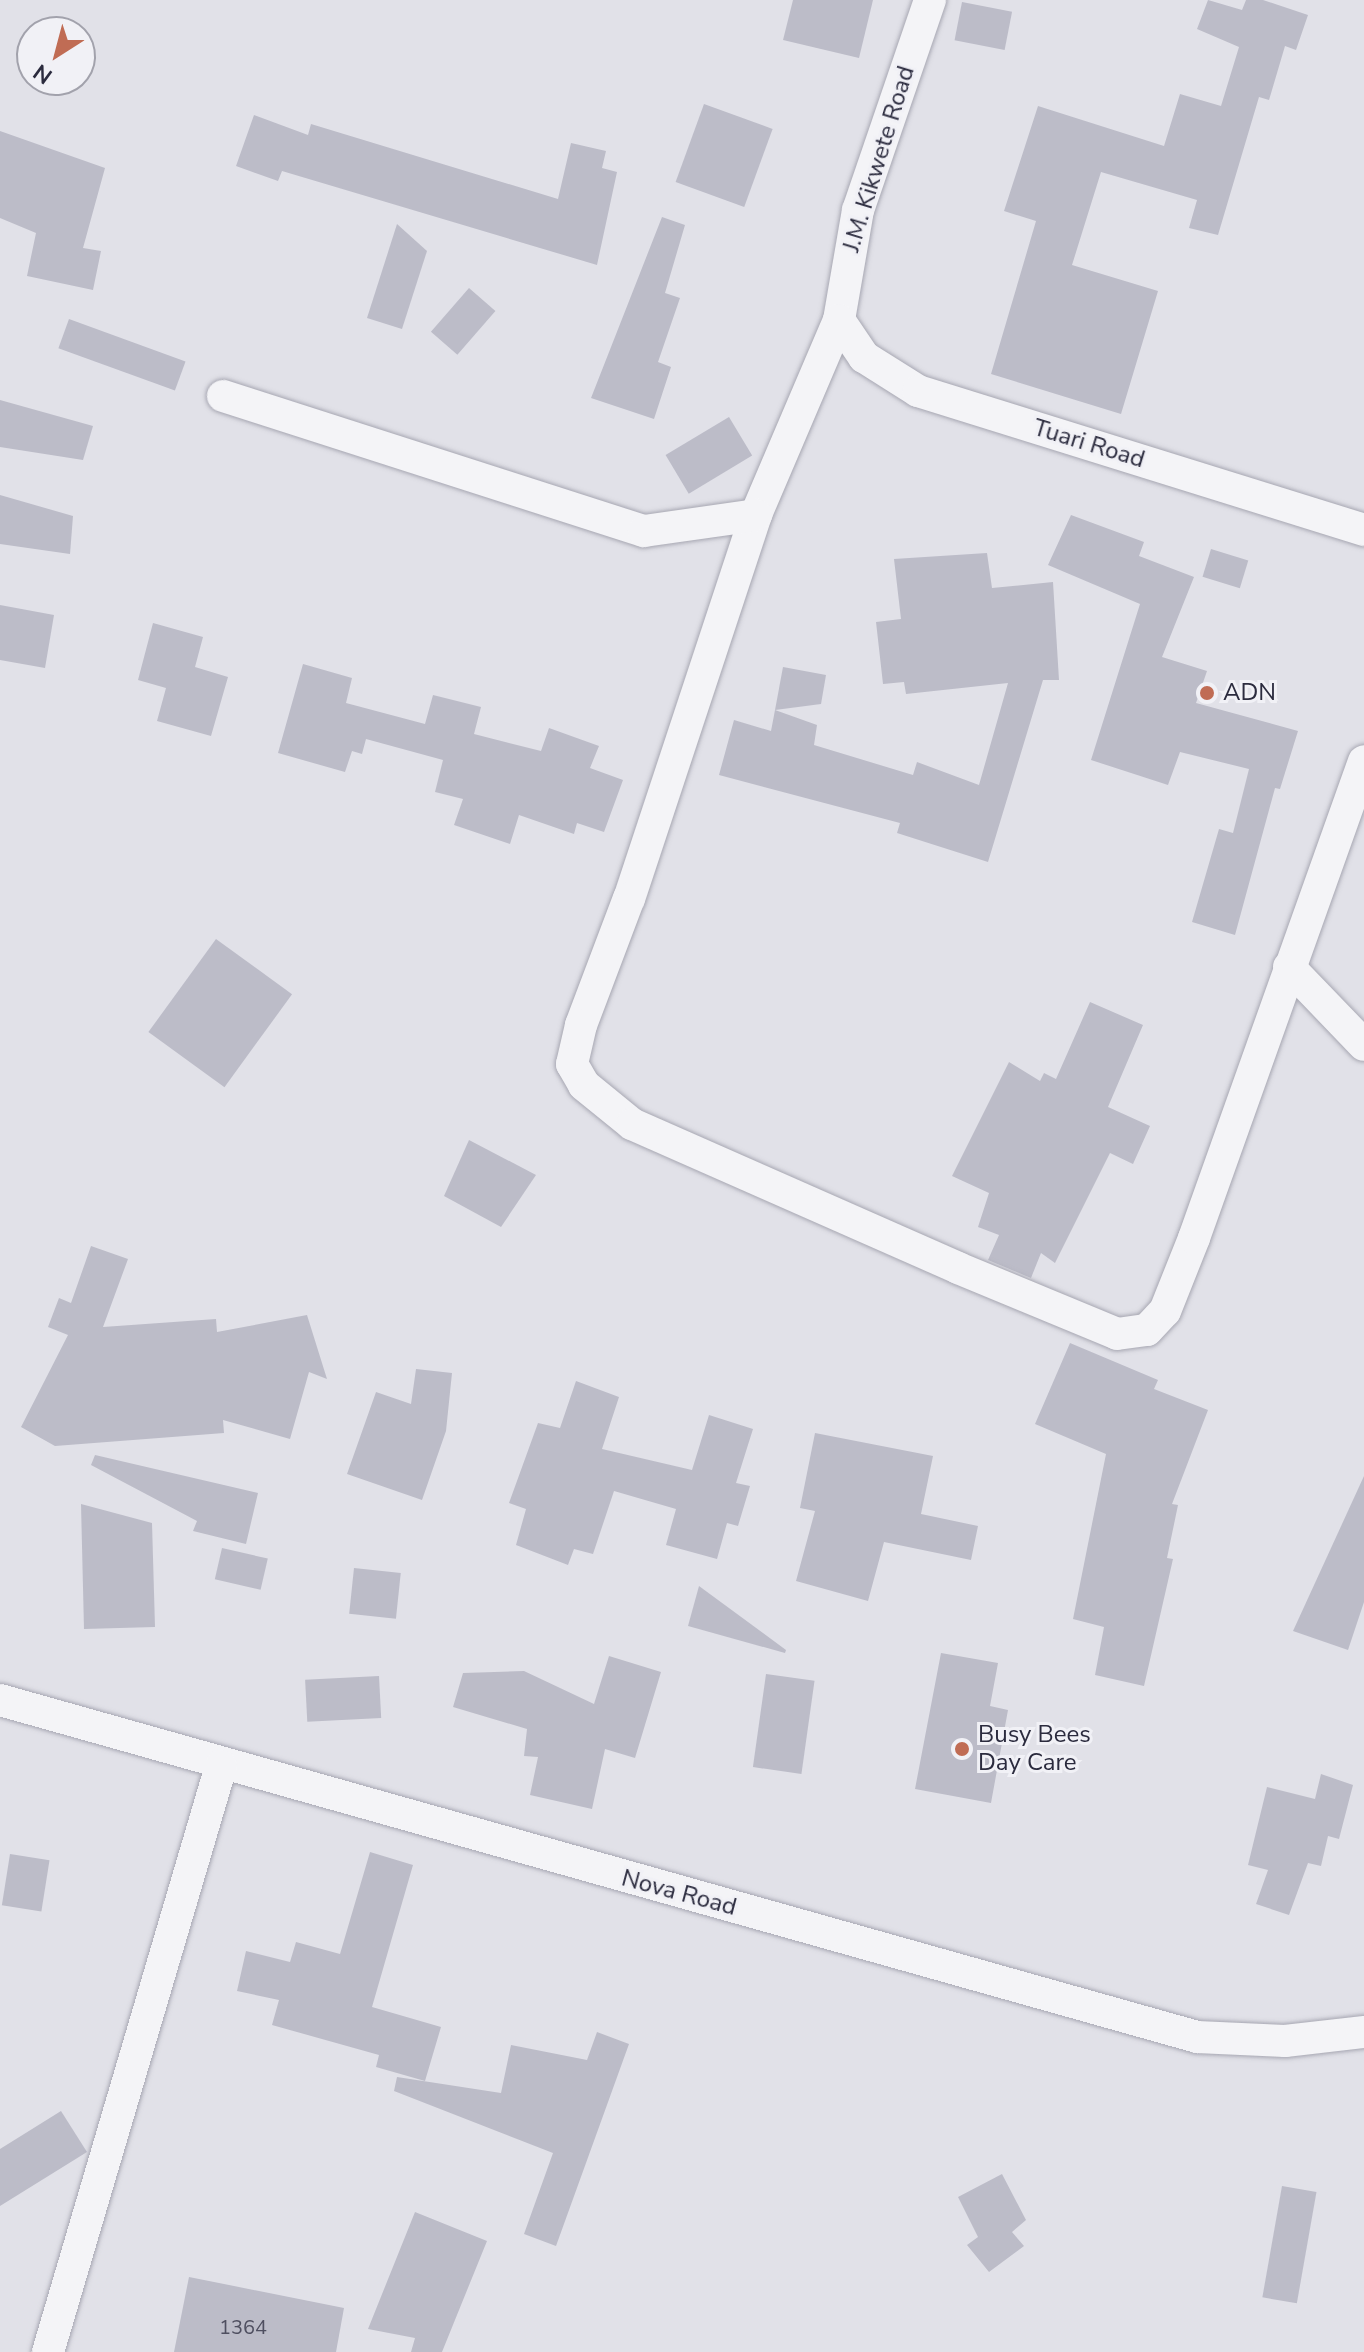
<!DOCTYPE html>
<html>
<head>
<meta charset="utf-8">
<style>
	body { margin:0 }
	#map { position:relative; width:1364px; height:2352px; overflow:hidden; background:#e1e1e8; font-family:"Nunito Sans",sans-serif }
	div>[style] { position:absolute }
	.building>* { inset:0; background:#bcbcc8; transform-origin:0 0 }
	.roads { filter:drop-shadow(0 0 2px #a7a7b2) drop-shadow(0 0 2px #a7a7b2) }
	.minor>* { height:32px; margin:-16px; padding:0 16px; transform-origin:16px; border-radius:16px; background:#f4f4f7 }
	.dots>* { width:22px; height:22px; translate:-50% -50%; box-sizing:border-box; border:4px solid #f1f1f6; border-radius:50% }
	span { translate:-50% -50%; white-space:nowrap; text-align:center; line-height:1.15; -webkit-text-stroke:6px #f1f1f6; paint-order:stroke }
	.number-label { font-size:20px; color:#4f4f60 }
	.number-label span { -webkit-text-stroke-width:0 }
	.street-label { font-size:24px; color:#2b2b3e }
	.poi-label { font-size:24px; color:#2b2b3e }
	.left { translate:0 -50%; text-align:left }
	.north { position:absolute; left:16px; top:16px; width:80px; height:80px; box-sizing:border-box; background:#f1f1f6; border:2px solid #a2a2ac; border-radius:50%; rotate:216deg; font-size:22px; font-weight:700; line-height:32px; text-align:center; color:#2b2b3e }
	.north::after { content:''; display:block; margin:auto; width:28px; height:36px; background:#c06c54; clip-path:polygon(50% 0,100% 100%,50% 72%,0 100%) }
</style>
</head>
<body>
<div id="map">
	<div class="building">
		<div style="clip-path:polygon(793px 0,873px 0,859px 58px,783px 40px)"></div>
		<div style="clip-path:polygon(1208px 0,1242px 10px,1246px 0,1263px 0,1308px 15px,1296px 50px,1285px 46px,1269px 100px,1259px 97px,1218px 235px,1189px 228px,1197px 200px,1101px 172px,1072px 265px,1158px 291px,1121px 414px,991px 374px,1036px 221px,1004px 211px,1038px 106px,1164px 146px,1180px 94px,1221px 106px,1239px 47px,1197px 29px)"></div>
		<div style="left:962px;top:2px;width:51px;height:39px;rotate:11deg"></div>
		<div style="left:704px;top:104px;width:73px;height:83px;rotate:20deg"></div>
		<div style="clip-path:polygon(254px 115px,308px 135px,311px 124px,558px 199px,571px 143px,606px 151px,602px 168px,617px 172px,597px 265px,282px 171px,278px 181px,236px 166px)"></div>
		<div style="clip-path:polygon(0 131px,105px 168px,83px 248px,101px 251px,93px 290px,27px 276px,36px 233px,0 218px)"></div>
		<div style="clip-path:polygon(662px 217px,685px 225px,665px 293px,680px 298px,658px 362px,671px 367px,654px 419px,591px 398px)"></div>
		<div style="clip-path:polygon(397px 224px,427px 251px,402px 329px,367px 318px)"></div>
		<div style="left:469px;top:288px;width:35px;height:58px;rotate:41deg"></div>
		<div style="left:69px;top:319px;width:124px;height:31px;rotate:20deg"></div>
		<div style="clip-path:polygon(0 400px,93px 426px,83px 460px,0 447px)"></div>
		<div style="left:729px;top:417px;width:45px;height:74px;rotate:59deg"></div>
		<div style="clip-path:polygon(0 495px,73px 516px,70px 554px,0 544px)"></div>
		<div style="clip-path:polygon(1071px 515px,1144px 542px,1139px 556px,1194px 577px,1162px 657px,1207px 671px,1196px 703px,1298px 731px,1280px 789px,1275px 788px,1235px 935px,1192px 922px,1219px 829px,1233px 833px,1249px 769px,1180px 752px,1168px 785px,1091px 760px,1140px 604px,1048px 565px)"></div>
		<div style="left:1211px;top:549px;width:39px;height:29px;rotate:17deg"></div>
		<div style="clip-path:polygon(987px 553px,992px 588px,1053px 582px,1059px 680px,1043px 680px,988px 862px,897px 833px,900px 823px,719px 775px,734px 720px,771px 731px,775px 710px,817px 725px,814px 745px,913px 775px,917px 762px,979px 785px,1008px 683px,906px 694px,904px 682px,883px 684px,876px 622px,901px 619px,894px 559px)"></div>
		<div style="clip-path:polygon(0 605px,54px 615px,45px 668px,0 660px)"></div>
		<div style="clip-path:polygon(153px 623px,203px 637px,195px 667px,228px 677px,211px 736px,157px 721px,166px 688px,138px 680px)"></div>
		<div style="clip-path:polygon(303px 664px,352px 678px,346px 703px,425px 724px,433px 695px,481px 707px,474px 734px,541px 751px,549px 728px,599px 746px,590px 768px,623px 780px,604px 832px,577px 823px,574px 834px,519px 815px,510px 844px,454px 825px,463px 799px,435px 792px,443px 760px,366px 739px,362px 754px,352px 751px,345px 772px,278px 753px)"></div>
		<div style="clip-path:polygon(783px 667px,826px 675px,821px 704px,775px 710px)"></div>
		<div style="left:216px;top:939px;width:94px;height:115px;rotate:36deg"></div>
		<div style="clip-path:polygon(1090px 1002px,1143px 1025px,1108px 1107px,1150px 1126px,1133px 1164px,1110px 1153px,1055px 1263px,1041px 1253px,1031px 1278px,988px 1260px,999px 1235px,978px 1227px,989px 1193px,952px 1176px,1009px 1062px,1040px 1081px,1044px 1073px,1056px 1079px)"></div>
		<div style="clip-path:polygon(469px 1140px,536px 1175px,501px 1227px,444px 1196px)"></div>
		<div style="clip-path:polygon(91px 1246px,128px 1259px,103px 1327px,216px 1319px,217px 1332px,307px 1315px,327px 1379px,309px 1372px,290px 1439px,223px 1420px,224px 1433px,55px 1446px,21px 1427px,68px 1335px,48px 1327px,59px 1298px,71px 1303px)"></div>
		<div style="clip-path:polygon(1070px 1343px,1158px 1380px,1154px 1389px,1208px 1410px,1172px 1504px,1178px 1505px,1167px 1558px,1173px 1559px,1144px 1686px,1095px 1675px,1104px 1627px,1073px 1619px,1106px 1454px,1035px 1424px)"></div>
		<div style="clip-path:polygon(416px 1369px,452px 1373px,446px 1431px,422px 1500px,347px 1474px,376px 1392px,411px 1404px)"></div>
		<div style="clip-path:polygon(576px 1381px,619px 1397px,602px 1449px,692px 1470px,709px 1415px,753px 1429px,736px 1483px,750px 1486px,738px 1526px,727px 1523px,717px 1559px,666px 1545px,676px 1509px,614px 1491px,593px 1554px,574px 1549px,568px 1565px,516px 1545px,526px 1509px,509px 1503px,538px 1423px,560px 1428px)"></div>
		<div style="clip-path:polygon(815px 1433px,933px 1456px,921px 1514px,978px 1526px,971px 1560px,884px 1542px,868px 1601px,796px 1581px,815px 1511px,800px 1508px)"></div>
		<div style="clip-path:polygon(95px 1455px,258px 1493px,246px 1544px,193px 1531px,197px 1521px,91px 1465px)"></div>
		<div style="clip-path:polygon(1364px 1476px,1364px 1602px,1348px 1650px,1293px 1631px)"></div>
		<div style="clip-path:polygon(81px 1504px,152px 1523px,155px 1627px,84px 1629px)"></div>
		<div style="left:222px;top:1548px;width:47px;height:32px;rotate:13deg"></div>
		<div style="left:354px;top:1568px;width:47px;height:46px;rotate:6deg"></div>
		<div style="clip-path:polygon(699px 1586px,786px 1650px,785px 1653px,688px 1626px)"></div>
		<div style="clip-path:polygon(941px 1653px,998px 1663px,990px 1706px,1008px 1710px,991px 1803px,915px 1789px)"></div>
		<div style="clip-path:polygon(609px 1656px,661px 1672px,635px 1758px,605px 1749px,592px 1809px,530px 1795px,538px 1757px,524px 1756px,527px 1729px,453px 1707px,463px 1673px,524px 1671px,594px 1704px)"></div>
		<div style="left:766px;top:1674px;width:49px;height:94px;rotate:8deg"></div>
		<div style="left:379px;top:1676px;width:42px;height:74px;rotate:87deg"></div>
		<div style="clip-path:polygon(1321px 1774px,1353px 1785px,1339px 1839px,1328px 1836px,1321px 1866px,1308px 1863px,1289px 1915px,1256px 1904px,1268px 1870px,1248px 1865px,1267px 1787px,1315px 1799px)"></div>
		<div style="clip-path:polygon(370px 1852px,413px 1865px,372px 2007px,441px 2027px,425px 2081px,376px 2067px,379px 2055px,272px 2025px,279px 2000px,237px 1991px,246px 1951px,290px 1962px,296px 1942px,340px 1954px)"></div>
		<div style="left:10px;top:1854px;width:40px;height:52px;rotate:9deg"></div>
		<div style="clip-path:polygon(597px 2032px,629px 2044px,556px 2246px,524px 2234px,553px 2153px,394px 2091px,397px 2077px,501px 2093px,511px 2045px,587px 2060px)"></div>
		<div style="clip-path:polygon(61px 2111px,87px 2152px,0 2206px,0 2149px)"></div>
		<div style="clip-path:polygon(1002px 2174px,1026px 2220px,1012px 2232px,1024px 2246px,989px 2272px,967px 2245px,978px 2237px,958px 2197px)"></div>
		<div style="left:1282px;top:2186px;width:35px;height:113px;rotate:10deg"></div>
		<div style="clip-path:polygon(415px 2212px,487px 2241px,442px 2352px,411px 2352px,415px 2338px,368px 2329px)"></div>
		<div style="clip-path:polygon(189px 2277px,344px 2308px,336px 2352px,174px 2352px)"></div>
	</div>
	<div class="roads">
		<div class="minor">
			<div style="left:930px;top:0;width:222px;rotate:108.9deg"></div>
			<div style="left:858px;top:210px;width:112px;rotate:99.8deg"></div>
			<div style="left:839px;top:320px;width:212px;rotate:113.1deg"></div>
			<div style="left:756px;top:515px;width:404px;rotate:108.3deg"></div>
			<div style="left:629px;top:898px;width:136px;rotate:110.7deg"></div>
			<div style="left:581px;top:1025px;width:40px;rotate:103deg"></div>
			<div style="left:572px;top:1064px;width:24px;rotate:60deg"></div>
			<div style="left:584px;top:1085px;width:62px;rotate:39.1deg"></div>
			<div style="left:632px;top:1124px;width:356px;rotate:23.8deg"></div>
			<div style="left:958px;top:1268px;width:172px;rotate:22.5deg"></div>
			<div style="left:1117px;top:1334px;width:30px;rotate:-8deg"></div>
			<div style="left:1147px;top:1330px;width:26px;rotate:-47deg"></div>
			<div style="left:1165px;top:1311px;width:79px;rotate:-68.3deg"></div>
			<div style="left:1194px;top:1238px;width:506px;rotate:-70.38deg"></div>
			<div style="left:839px;top:320px;width:45px;rotate:56deg"></div>
			<div style="left:864px;top:357px;width:64px;rotate:32.2deg"></div>
			<div style="left:918px;top:391px;width:467px;rotate:17.3deg"></div>
			<div style="left:223px;top:396px;width:442px;rotate:17.8deg"></div>
			<div style="left:644px;top:531px;width:113px;rotate:-8.1deg"></div>
			<div style="left:1289px;top:967px;width:108px;rotate:46.1deg"></div>
			<div style="left:0;top:1700px;width:1244px;rotate:15.72deg"></div>
			<div style="left:1197px;top:2037px;width:88px;rotate:2.6deg"></div>
			<div style="left:1285px;top:2041px;width:80px;rotate:-6.5deg"></div>
			<div style="left:48px;top:2352px;width:611px;rotate:-73.55deg"></div>
		</div>
	</div>
	<div class="dots">
		<div style="left:1207px;top:693px;background:#c06c54"></div>
		<div style="left:962px;top:1749px;background:#c06c54"></div>
	</div>
	<div class="number-label">
		<span style="left:243px;top:2327px">1364</span>
	</div>
	<div class="street-label">
		<span style="left:879px;top:159px;rotate:-73deg">J.M. Kikwete Road</span>
		<span style="left:1089px;top:444px;rotate:17deg">Tuari Road</span>
		<span style="left:679px;top:1893px;rotate:15deg">Nova Road</span>
	</div>
	<div class="poi-label">
		<span class="left" style="left:1223px;top:693px">ADN</span>
		<span class="left" style="left:978px;top:1749px">Busy Bees<br>Day Care</span>
	</div>
	<div class="north">N</div>
</div>
</body>
</html>
